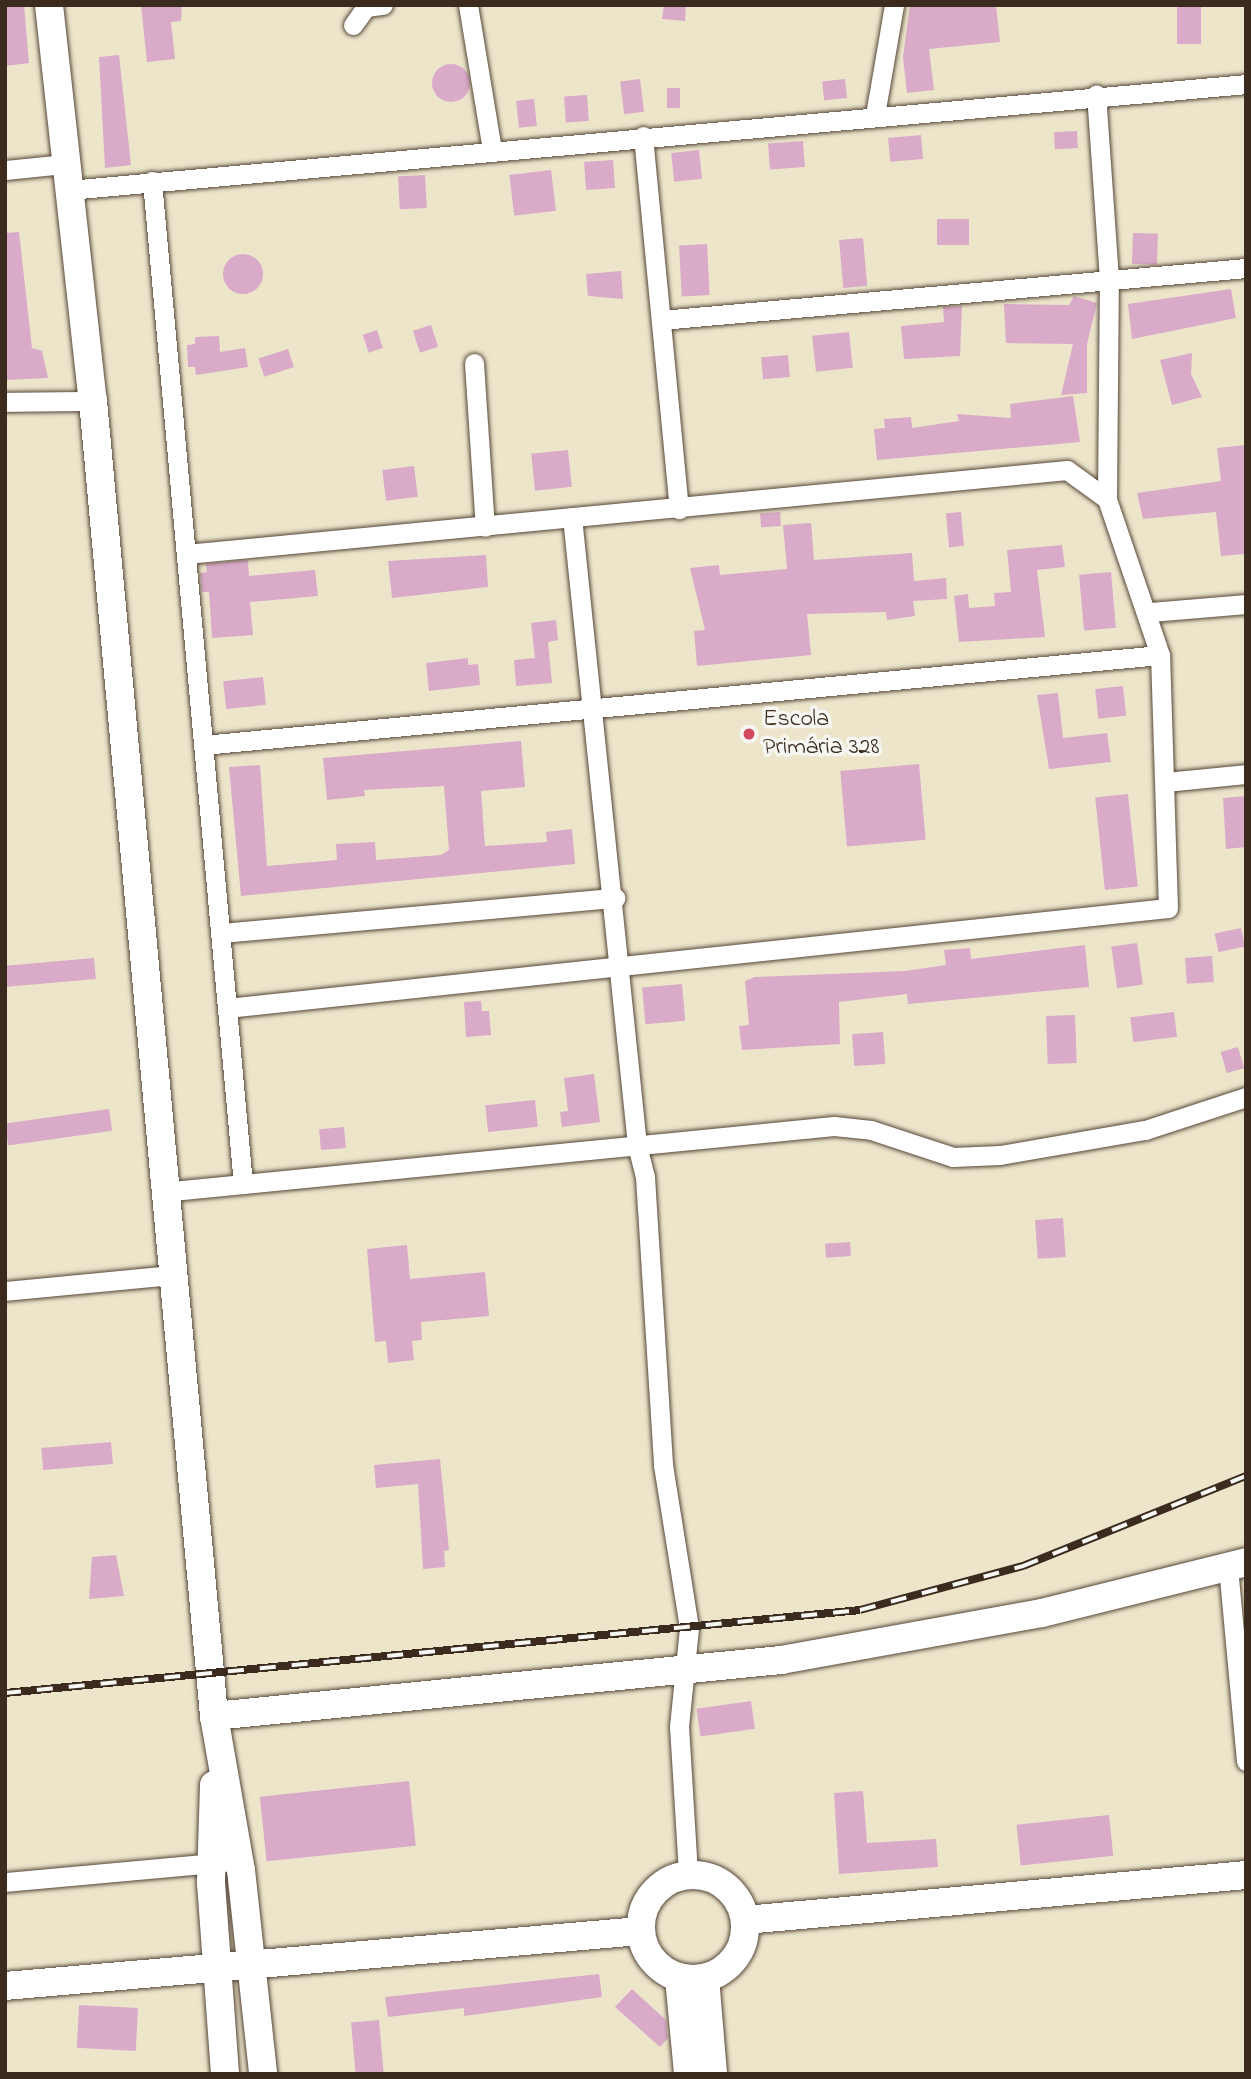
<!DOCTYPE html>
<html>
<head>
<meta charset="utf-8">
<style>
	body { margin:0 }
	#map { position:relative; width:1251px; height:2079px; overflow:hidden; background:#ece5ca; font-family:"Indie Flower",sans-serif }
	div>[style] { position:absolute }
	.building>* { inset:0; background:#d9abc9; transform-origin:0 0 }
	.round { border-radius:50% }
	.roads { filter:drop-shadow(0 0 2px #564638) drop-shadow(0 0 2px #564638) }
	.street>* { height:19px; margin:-9.5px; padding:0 9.5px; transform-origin:9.5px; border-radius:9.5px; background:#fff }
	.secondary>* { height:28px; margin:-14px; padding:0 14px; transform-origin:14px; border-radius:14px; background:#fff }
	.secondary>.ring { margin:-14px; padding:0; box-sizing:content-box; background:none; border:28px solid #fff; border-radius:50% }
	.rail>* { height:8px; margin-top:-4px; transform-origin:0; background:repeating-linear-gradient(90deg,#f6f6f2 0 16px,#3b2a1e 0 32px); box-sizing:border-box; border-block:2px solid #3b2a1e }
	.dots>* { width:19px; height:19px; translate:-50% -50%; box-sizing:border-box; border:4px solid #f6f6f2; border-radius:50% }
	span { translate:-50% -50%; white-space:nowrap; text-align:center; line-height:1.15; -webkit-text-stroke:7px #f6f6f2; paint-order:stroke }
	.poi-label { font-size:24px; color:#3b2a1e }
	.left { translate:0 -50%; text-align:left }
	.frame { position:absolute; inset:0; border:7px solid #3b2a1e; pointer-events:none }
</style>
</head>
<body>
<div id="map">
	<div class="building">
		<div style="clip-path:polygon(5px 5px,24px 5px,29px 63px,5px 66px)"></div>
		<div style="clip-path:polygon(141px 5px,182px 5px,181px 21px,171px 22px,175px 59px,147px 62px)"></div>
		<div style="clip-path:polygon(664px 5px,686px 5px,685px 21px,662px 19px)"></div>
		<div style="clip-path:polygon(910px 5px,996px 5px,1000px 42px,929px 49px,934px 90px,907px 93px,903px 57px)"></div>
		<div style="left:1177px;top:5px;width:24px;height:39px"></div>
		<div style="clip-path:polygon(119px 55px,131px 165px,105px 168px,99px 57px)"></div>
		<div class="round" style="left:432px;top:64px;width:38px;height:38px"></div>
		<div style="left:640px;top:79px;width:33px;height:20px;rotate:83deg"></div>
		<div style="left:845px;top:79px;width:19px;height:23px;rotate:84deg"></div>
		<div style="left:667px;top:88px;width:13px;height:20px"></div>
		<div style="left:587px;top:95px;width:26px;height:23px;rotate:86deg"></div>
		<div style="left:534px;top:99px;width:27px;height:18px;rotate:84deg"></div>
		<div style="left:1077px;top:131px;width:17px;height:23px;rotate:87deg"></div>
		<div style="left:921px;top:135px;width:24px;height:33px;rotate:85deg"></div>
		<div style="left:803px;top:141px;width:26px;height:35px;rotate:86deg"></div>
		<div style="left:699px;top:150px;width:29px;height:28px;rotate:84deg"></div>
		<div style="left:613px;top:160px;width:28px;height:29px;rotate:86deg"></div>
		<div style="left:551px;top:170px;width:41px;height:42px;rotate:83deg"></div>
		<div style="left:425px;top:175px;width:33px;height:27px;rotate:87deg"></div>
		<div style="left:937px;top:219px;width:32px;height:26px"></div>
		<div style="clip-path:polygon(19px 232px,32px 348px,42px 351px,48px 378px,5px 380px,5px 233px)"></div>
		<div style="left:1133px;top:233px;width:25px;height:31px;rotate:2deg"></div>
		<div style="left:863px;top:238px;width:48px;height:24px;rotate:85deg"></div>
		<div style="left:707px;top:244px;width:51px;height:28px;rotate:87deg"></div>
		<div class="round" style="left:223px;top:254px;width:40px;height:40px"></div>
		<div style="clip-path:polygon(621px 271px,623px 299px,588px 296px,586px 274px)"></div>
		<div style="clip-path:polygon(1231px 289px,1236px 318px,1132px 339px,1128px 304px)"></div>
		<div style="clip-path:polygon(1074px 296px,1097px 303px,1087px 344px,1087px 393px,1061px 395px,1073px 344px,1006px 343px,1004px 304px,1069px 305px)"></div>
		<div style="clip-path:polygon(962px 306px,960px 356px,904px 359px,901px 326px,944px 322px,943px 307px)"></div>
		<div style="left:431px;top:325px;width:23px;height:19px;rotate:72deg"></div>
		<div style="left:377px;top:330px;width:19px;height:15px;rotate:72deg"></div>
		<div style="left:849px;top:332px;width:36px;height:37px;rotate:84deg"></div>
		<div style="clip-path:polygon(219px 336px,220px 352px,245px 348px,248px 367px,196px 375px,195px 367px,188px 367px,187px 345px,195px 344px,195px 337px)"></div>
		<div style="left:288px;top:349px;width:19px;height:31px;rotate:72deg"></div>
		<div style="clip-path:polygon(1192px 353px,1191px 374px,1202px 397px,1172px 405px,1160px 360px)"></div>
		<div style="left:788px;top:355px;width:22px;height:27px;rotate:85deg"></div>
		<div style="clip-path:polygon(1073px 396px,1080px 442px,877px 460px,874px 429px,885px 428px,884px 419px,911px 417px,912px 428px,959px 421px,957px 414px,1011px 418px,1010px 404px)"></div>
		<div style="clip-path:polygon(1246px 445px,1245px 554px,1221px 556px,1216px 512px,1143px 519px,1137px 493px,1221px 481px,1217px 448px)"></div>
		<div style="left:568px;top:450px;width:37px;height:37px;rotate:84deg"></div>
		<div style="left:414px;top:466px;width:31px;height:32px;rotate:83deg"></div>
		<div style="left:780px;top:512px;width:14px;height:20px;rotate:86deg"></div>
		<div style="left:961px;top:512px;width:34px;height:15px;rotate:85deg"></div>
		<div style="clip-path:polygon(811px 523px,814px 560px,912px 553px,914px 581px,946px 578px,947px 599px,913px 601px,915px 616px,887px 620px,886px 612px,807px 614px,811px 655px,697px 666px,694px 631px,705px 630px,690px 568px,719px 565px,720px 575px,787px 569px,783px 525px)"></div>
		<div style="clip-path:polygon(1062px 545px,1065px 567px,1037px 570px,1045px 637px,959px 642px,954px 596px,968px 594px,969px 608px,995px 606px,994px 593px,1011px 592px,1007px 550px)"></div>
		<div style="clip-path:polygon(486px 555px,488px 587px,392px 598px,388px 561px)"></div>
		<div style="clip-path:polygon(248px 560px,249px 576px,315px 570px,318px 596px,250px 602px,253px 635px,212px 638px,209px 592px,202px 592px,200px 573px,207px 572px,206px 564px)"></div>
		<div style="left:1111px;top:572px;width:56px;height:32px;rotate:85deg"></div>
		<div style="clip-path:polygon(556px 620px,558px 640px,548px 642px,552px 683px,516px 686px,514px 660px,535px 658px,531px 623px)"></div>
		<div style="clip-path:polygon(468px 658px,468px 665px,478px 664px,480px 685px,429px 691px,426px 663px)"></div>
		<div style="left:263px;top:677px;width:28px;height:40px;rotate:84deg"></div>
		<div style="left:1123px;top:686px;width:30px;height:28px;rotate:84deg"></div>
		<div style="clip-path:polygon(1058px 693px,1063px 738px,1107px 733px,1111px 762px,1049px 769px,1037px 695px)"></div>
		<div style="clip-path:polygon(521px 741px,525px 787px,481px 791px,485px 846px,547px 842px,546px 832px,572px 829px,575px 864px,241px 896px,229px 767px,260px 765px,267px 866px,337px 860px,336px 844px,375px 842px,376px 860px,441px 855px,449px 850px,444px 786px,364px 790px,365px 796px,327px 800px,323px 758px)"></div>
		<div style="left:919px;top:764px;width:76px;height:79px;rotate:85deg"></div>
		<div style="left:1128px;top:794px;width:93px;height:33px;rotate:84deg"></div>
		<div style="clip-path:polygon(1246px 796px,1246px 847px,1226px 849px,1223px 798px)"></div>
		<div style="left:1241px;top:928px;width:19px;height:27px;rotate:78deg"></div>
		<div style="left:1137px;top:943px;width:42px;height:26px;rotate:82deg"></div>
		<div style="clip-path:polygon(1085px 945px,1089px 987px,908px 1004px,907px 994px,839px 1002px,840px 1044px,742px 1050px,739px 1026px,749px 1025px,745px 981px,755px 977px,905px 971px,946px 965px,944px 950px,970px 948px,971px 959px)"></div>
		<div style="left:1212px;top:956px;width:26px;height:27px;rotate:86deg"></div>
		<div style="left:94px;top:958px;width:21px;height:89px;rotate:85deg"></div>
		<div style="left:682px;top:984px;width:37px;height:40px;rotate:85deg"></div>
		<div style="clip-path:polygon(481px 1001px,482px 1011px,489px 1011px,491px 1035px,466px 1037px,464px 1002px)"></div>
		<div style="left:1174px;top:1012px;width:25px;height:44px;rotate:83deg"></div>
		<div style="left:1075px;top:1015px;width:48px;height:29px;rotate:88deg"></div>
		<div style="left:883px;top:1032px;width:32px;height:31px;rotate:86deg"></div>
		<div style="left:1238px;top:1047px;width:22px;height:18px;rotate:74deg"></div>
		<div style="clip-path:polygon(594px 1074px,600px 1122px,562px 1127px,560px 1112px,568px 1111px,564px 1078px)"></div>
		<div style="left:535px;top:1100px;width:27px;height:50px;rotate:84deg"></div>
		<div style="left:109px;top:1109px;width:22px;height:105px;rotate:82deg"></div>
		<div style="left:344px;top:1127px;width:21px;height:25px;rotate:85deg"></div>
		<div style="left:1063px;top:1218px;width:39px;height:28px;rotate:86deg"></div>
		<div style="left:850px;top:1242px;width:14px;height:25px;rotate:86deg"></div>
		<div style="clip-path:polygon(407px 1245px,410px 1279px,485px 1272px,489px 1316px,421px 1322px,422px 1340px,412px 1341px,414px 1360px,388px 1363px,386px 1341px,375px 1342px,367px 1249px)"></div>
		<div style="left:111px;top:1442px;width:22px;height:70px;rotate:85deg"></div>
		<div style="clip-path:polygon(440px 1459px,449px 1550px,444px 1551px,445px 1567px,423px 1569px,418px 1484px,376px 1488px,374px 1465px)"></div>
		<div style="clip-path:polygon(116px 1555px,124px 1596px,89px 1599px,92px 1557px)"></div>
		<div style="left:751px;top:1701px;width:28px;height:55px;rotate:82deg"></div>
		<div style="left:409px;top:1781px;width:65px;height:150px;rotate:84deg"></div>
		<div style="clip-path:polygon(863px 1791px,867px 1843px,936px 1839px,938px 1867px,839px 1874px,834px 1793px)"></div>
		<div style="left:1109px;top:1815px;width:41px;height:93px;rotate:84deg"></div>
		<div style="clip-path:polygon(599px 1974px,602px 1997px,464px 2016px,464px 2008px,388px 2017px,385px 1997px)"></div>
		<div style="clip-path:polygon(632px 1989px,666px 2020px,668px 2038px,660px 2047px,615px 2007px)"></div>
		<div style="left:138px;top:2008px;width:43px;height:59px;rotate:93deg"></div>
		<div style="left:379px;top:2020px;width:54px;height:28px;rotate:85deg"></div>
	</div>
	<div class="roads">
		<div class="street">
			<div style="left:468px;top:5px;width:147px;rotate:80.6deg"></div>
			<div style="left:353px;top:25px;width:22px;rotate:-54deg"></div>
			<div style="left:366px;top:7px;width:17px;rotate:-7deg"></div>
			<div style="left:875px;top:115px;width:112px;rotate:-80.2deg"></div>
			<div style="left:643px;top:136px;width:375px;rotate:84.5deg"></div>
			<div style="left:5px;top:170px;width:59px;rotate:-5.8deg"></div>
			<div style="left:152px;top:181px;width:1007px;rotate:84.82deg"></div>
			<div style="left:68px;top:190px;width:1183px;rotate:-5.14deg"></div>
			<div style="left:661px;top:320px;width:587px;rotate:-5.08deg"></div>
			<div style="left:474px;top:363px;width:164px;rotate:86.2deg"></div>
			<div style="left:5px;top:402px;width:88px;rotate:-0.7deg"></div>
			<div style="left:572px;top:517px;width:631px;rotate:84.09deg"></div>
			<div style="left:637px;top:1145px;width:33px;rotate:76deg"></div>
			<div style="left:645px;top:1177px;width:289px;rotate:86.4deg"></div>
			<div style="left:663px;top:1465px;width:165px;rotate:80.9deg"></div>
			<div style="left:689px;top:1628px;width:99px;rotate:95.8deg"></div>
			<div style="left:679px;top:1726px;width:149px;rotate:86.5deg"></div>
			<div style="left:186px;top:554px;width:885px;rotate:-5.45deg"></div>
			<div style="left:1067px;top:470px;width:49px;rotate:35.9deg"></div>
			<div style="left:1151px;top:612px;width:95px;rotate:-4.8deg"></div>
			<div style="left:203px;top:745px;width:961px;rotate:-5.37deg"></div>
			<div style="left:1165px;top:782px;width:81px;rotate:-5.6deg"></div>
			<div style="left:221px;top:933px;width:396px;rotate:-5.1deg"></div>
			<div style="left:227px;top:1008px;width:946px;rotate:-6.07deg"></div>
			<div style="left:1168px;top:908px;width:253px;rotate:-91.8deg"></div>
			<div style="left:1160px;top:655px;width:165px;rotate:-108.8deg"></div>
			<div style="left:1107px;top:499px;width:220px;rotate:-89.5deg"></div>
			<div style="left:1109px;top:279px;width:185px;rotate:-94deg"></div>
			<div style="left:162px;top:1192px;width:675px;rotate:-5.61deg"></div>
			<div style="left:834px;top:1126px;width:37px;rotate:6deg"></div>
			<div style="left:871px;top:1130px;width:86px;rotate:18.2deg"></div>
			<div style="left:953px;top:1157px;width:47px;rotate:-2.4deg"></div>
			<div style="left:1000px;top:1155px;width:147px;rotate:-9.8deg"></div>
			<div style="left:1145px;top:1130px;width:106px;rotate:-18.1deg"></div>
			<div style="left:5px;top:1291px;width:166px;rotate:-5.5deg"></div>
			<div style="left:1228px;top:1567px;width:195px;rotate:84.7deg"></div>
			<div style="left:5px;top:1882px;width:220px;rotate:-5.2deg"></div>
		</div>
		<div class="secondary">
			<div style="left:49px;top:5px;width:398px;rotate:83.7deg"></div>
			<div style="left:93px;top:401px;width:1321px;rotate:84.74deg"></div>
			<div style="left:214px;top:1716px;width:156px;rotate:80.1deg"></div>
			<div style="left:241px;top:1870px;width:205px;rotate:83.8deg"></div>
			<div style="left:214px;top:1716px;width:570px;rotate:-5.64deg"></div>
			<div style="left:781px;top:1660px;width:265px;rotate:-10.2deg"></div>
			<div style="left:1042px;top:1613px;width:210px;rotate:-14deg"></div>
			<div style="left:214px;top:1785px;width:98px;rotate:91.8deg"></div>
			<div style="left:211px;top:1883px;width:192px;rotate:85.8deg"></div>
			<div class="ring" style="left:641px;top:1875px;width:76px;height:76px"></div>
			<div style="left:745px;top:1920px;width:503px;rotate:-5.13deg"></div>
			<div style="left:679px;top:1978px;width:96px;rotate:84.6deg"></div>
			<div style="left:705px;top:1978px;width:96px;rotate:85.2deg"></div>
			<div style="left:5px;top:1986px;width:637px;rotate:-4.95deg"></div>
		</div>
	</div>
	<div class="rail">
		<div style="left:5px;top:1693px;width:859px;rotate:-5.54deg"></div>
		<div style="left:860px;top:1610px;width:169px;rotate:-15.1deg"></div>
		<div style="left:1023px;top:1566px;width:240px;rotate:-22deg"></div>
	</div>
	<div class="dots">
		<div style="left:749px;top:734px;background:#d1495b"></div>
	</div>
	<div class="poi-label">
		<span class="left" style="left:763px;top:734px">Escola<br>Primária 328</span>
	</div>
	<div class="frame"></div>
</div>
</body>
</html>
